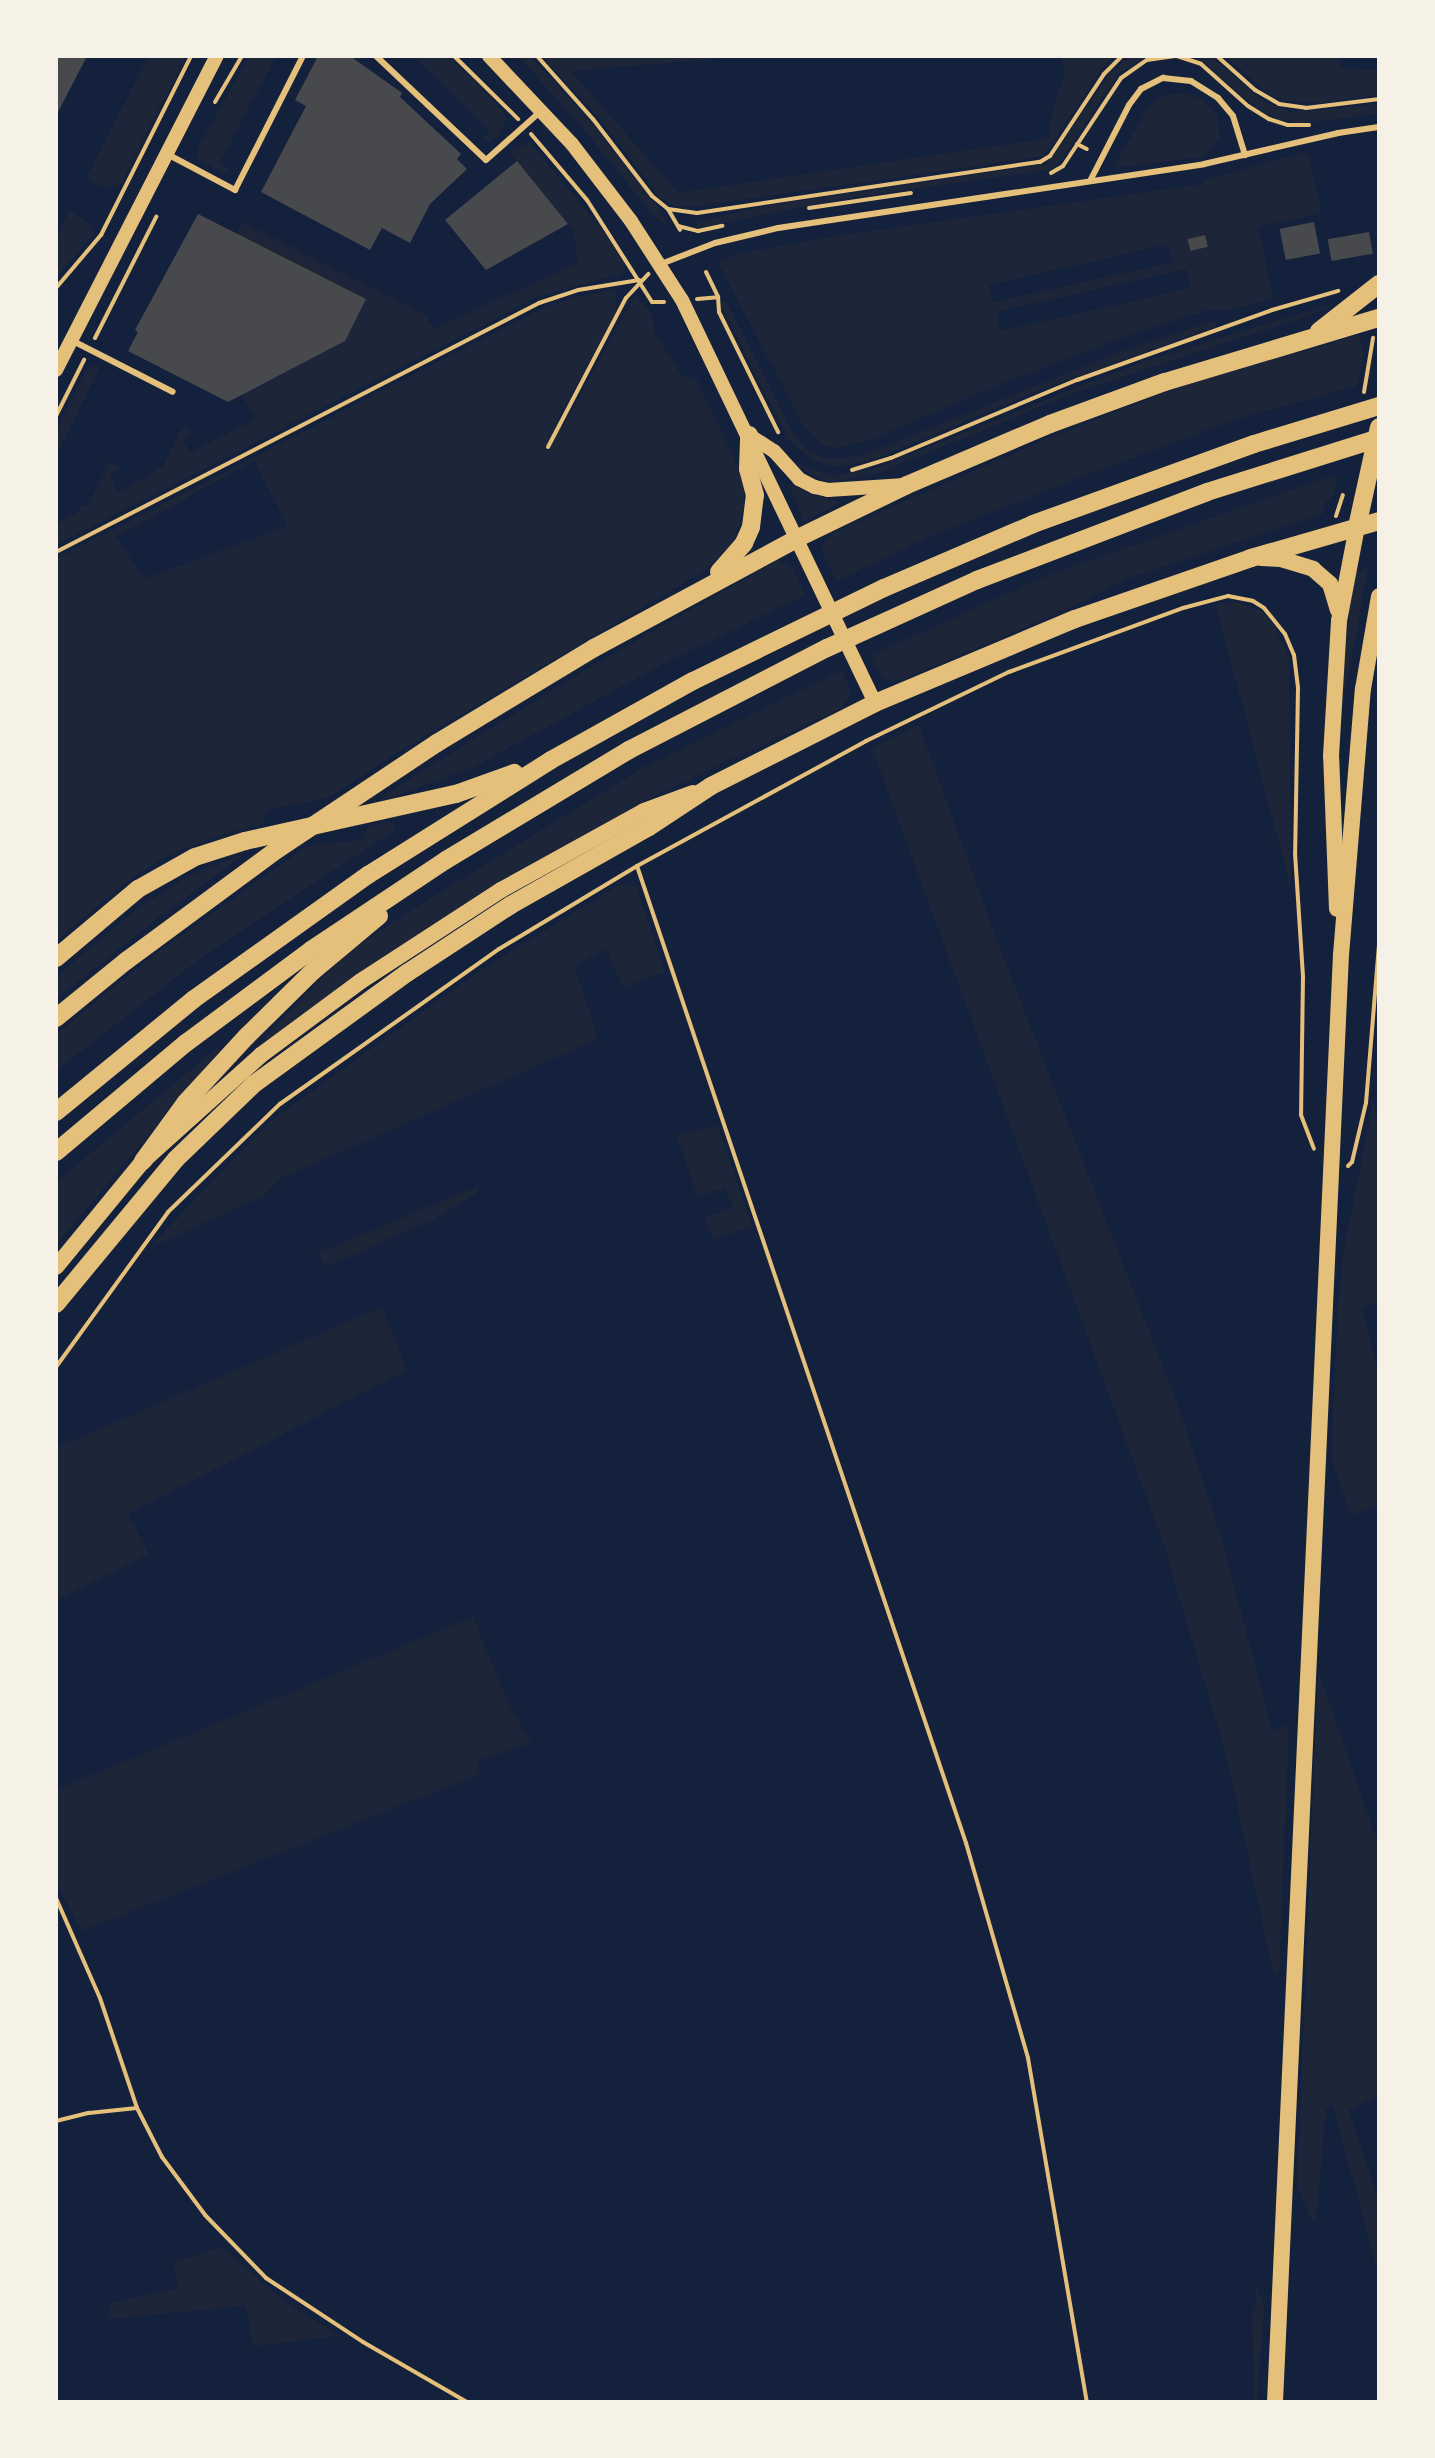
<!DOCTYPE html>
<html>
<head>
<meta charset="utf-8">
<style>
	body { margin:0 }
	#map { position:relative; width:1435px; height:2458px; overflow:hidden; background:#14213d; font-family:Inter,sans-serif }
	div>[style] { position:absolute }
	.green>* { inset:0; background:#1d2539 }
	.building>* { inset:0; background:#48494c; transform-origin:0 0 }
	.path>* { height:4px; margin:-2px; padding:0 2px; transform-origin:2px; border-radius:2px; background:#e5c07b }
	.service>* { height:6px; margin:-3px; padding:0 3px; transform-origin:3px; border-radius:3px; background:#e5c07b }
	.tertiary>* { height:14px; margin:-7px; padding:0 7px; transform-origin:7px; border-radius:7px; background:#e5c07b }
	.secondary>* { height:16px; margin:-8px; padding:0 8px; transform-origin:8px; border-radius:8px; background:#e5c07b }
	.primary>* { height:18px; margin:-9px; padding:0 9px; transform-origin:9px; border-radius:9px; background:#e5c07b }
	.trunk>* { height:18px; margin:-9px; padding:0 9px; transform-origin:9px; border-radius:9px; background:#e5c07b }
	span { translate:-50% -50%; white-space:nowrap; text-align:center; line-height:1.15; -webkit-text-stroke:6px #f6f1e7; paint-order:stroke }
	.frame { position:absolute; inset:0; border:58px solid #f6f1e7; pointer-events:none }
</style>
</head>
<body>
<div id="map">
	<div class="green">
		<div style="clip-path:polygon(149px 56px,186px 56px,121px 184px,108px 188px,100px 186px,86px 178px)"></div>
		<div style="clip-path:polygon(249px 56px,276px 56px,219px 164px,230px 170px,224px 174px,198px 159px,198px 148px)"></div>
		<div style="clip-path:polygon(414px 56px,448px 56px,490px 96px,507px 118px,497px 137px,490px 142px,482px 141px,489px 130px)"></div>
		<div style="clip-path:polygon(518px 56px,530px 56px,590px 121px,660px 210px,667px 226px,652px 214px,582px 127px)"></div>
		<div style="clip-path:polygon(542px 56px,747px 56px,571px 71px,678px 193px,1050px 138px,1049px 125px,1064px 74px,1062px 56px,1114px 56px,1102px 68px,1044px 156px,690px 207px,672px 205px,659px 196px,598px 117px)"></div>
		<div style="clip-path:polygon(1130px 56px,1148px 56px,1119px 73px,1058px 165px,1049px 170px,850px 198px,697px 228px,696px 222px,770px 205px,1047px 164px,1109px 74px)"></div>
		<div style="clip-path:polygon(1193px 56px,1210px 56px,1263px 101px,1291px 112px,1379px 104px,1379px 114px,1301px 123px,1279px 120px,1260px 110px)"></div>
		<div style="clip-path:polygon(1226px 56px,1339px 56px,1339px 68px,1379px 70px,1379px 95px,1321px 103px,1287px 101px,1268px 94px)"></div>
		<div style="clip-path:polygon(1182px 93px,1200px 98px,1217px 114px,1220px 137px,1210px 152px,1202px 157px,1113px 168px,1150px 104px,1165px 95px)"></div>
		<div style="clip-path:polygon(530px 142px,615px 246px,625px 263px,622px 274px,539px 296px,56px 545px,56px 524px,78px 512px,81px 506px,87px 507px,110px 462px,121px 467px,110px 475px,118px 492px,154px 472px,157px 466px,162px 468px,183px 427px,194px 433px,183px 440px,190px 453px,255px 419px,242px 395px,345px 341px,237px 234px,242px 222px,425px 314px,433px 329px,578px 263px,573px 229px,509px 152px)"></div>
		<div style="clip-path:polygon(evenodd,1304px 152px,1308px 155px,1321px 210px,1317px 214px,1259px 227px,1273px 298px,1228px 311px,1211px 309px,1122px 338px,998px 385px,870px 440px,839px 448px,822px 445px,803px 425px,718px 262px,735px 254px,842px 235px,1203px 184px,1203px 181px,1304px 152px,1169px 244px,1173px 262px,993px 302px,989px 285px,1169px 244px,1304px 152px,1186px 269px,1190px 288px,1001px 331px,996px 312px,1186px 269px)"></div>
		<div style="clip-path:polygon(70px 211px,89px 223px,94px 234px,56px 277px,56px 237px)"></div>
		<div style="clip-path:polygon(evenodd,616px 290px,616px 312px,558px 420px,562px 428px,635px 296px,650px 310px,655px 333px,682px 376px,697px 380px,737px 464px,744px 487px,744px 506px,736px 536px,728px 548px,704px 571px,408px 746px,328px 798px,270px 809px,261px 825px,216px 836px,165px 857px,126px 882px,56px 941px,56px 559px,541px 309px,576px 297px,616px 290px,254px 461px,288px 526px,144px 579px,116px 537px,254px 461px)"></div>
		<div style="clip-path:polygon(726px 301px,794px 435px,808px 450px,828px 459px,863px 455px,1125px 350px,1213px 321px,1217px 326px,1040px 390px,873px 460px,834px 467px,813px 461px,788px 439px,720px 304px)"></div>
		<div style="clip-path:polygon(1338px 302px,1311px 315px,1074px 393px,876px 474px,828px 482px,811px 475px,791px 461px,833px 476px,873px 469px,1139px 363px)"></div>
		<div style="clip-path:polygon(1359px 335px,1364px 353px,1356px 386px,1234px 420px,1073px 480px,927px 538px,836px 581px,823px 553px,822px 545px,833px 533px,1051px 437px,1179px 387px)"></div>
		<div style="clip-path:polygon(95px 365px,100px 367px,56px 456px,56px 430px,86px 370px)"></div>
		<div style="clip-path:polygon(1337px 474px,1335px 493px,1325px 503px,1323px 514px,1132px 577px,1056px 614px,901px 680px,891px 682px,883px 678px,870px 656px,1043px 577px)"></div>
		<div style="clip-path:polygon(792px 486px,814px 496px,841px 502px,805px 521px,790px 489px)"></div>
		<div style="clip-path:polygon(778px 560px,793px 568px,806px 595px,670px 660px,472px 768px,381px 801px,384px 795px,587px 669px)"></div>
		<div style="clip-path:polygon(1368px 568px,1346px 690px,1342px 689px,1353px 573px)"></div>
		<div style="clip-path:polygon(1235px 602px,1262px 611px,1274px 624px,1289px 657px,1291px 889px,1216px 605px)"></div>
		<div style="clip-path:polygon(842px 670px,851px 693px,841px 708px,666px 790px,505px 878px,384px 956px,267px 1040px,265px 1037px,348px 952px,407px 913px,644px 767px)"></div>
		<div style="clip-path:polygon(919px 725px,998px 943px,1182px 1416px,1225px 1550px,1272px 1732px,1289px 1724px,1279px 1975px,1273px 1973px,1228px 1762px,1163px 1542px,872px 748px)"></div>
		<div style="clip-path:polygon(386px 822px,396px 824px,392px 832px,202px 957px,56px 1071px,56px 1034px,155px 954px,307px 846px,362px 840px,368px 828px)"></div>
		<div style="clip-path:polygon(247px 852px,158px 918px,56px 999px,56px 977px,138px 908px,188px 876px)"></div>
		<div style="clip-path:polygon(629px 884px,636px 886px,665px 972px,623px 988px,606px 949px,574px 965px,598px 1039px,279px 1179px,264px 1196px,149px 1248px,268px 1123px,481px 970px,619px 885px)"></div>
		<div style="clip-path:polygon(218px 1047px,220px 1050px,56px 1245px,56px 1182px)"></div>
		<div style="clip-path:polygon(1373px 1103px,1379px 1127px,1379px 1302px,1362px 1307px,1379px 1378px,1379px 1512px,1376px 1505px,1351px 1515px,1331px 1458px,1338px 1310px,1343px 1253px)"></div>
		<div style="clip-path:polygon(717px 1125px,752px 1226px,713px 1240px,705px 1217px,733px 1208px,725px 1188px,698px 1196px,676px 1135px)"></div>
		<div style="clip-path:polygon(478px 1186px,478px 1192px,436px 1218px,326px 1267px,318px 1253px)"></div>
		<div style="clip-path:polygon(382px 1307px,407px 1370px,128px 1514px,149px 1554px,56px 1600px,56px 1448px)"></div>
		<div style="clip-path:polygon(473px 1617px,507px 1700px,531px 1743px,477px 1761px,480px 1774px,82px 1931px,56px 1883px,56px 1790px)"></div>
		<div style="clip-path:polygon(1318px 1670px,1379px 1846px,1379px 2095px,1349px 2110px,1379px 2200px,1379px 2275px,1333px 2107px,1326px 2109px,1317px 2213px,1313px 2223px,1297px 2186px)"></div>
		<div style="clip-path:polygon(222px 2247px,285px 2302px,340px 2336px,254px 2346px,245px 2306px,108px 2319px,111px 2303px,178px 2288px,174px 2262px)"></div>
		<div style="clip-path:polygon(1256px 2282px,1264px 2308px,1257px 2402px,1254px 2402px,1252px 2313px,1256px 2307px)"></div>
	</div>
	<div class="building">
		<div style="clip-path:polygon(56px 56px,87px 56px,56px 116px)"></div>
		<div style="clip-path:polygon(318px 56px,350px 56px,402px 93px,400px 97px,461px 154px,457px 159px,467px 169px,430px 204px,410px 243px,382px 228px,370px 250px,261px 192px,306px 106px,295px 100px)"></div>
		<div style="clip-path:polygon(517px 161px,568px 224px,486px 270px,445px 220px)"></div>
		<div style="clip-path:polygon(198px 214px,366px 299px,345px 341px,228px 402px,128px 351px,138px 332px,135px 330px)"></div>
		<div style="left:1314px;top:222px;width:32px;height:35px;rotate:79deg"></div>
		<div style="left:1369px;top:232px;width:22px;height:42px;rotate:80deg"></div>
		<div style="left:1205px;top:235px;width:12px;height:18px;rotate:76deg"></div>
	</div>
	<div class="path">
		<div style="left:454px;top:56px;width:90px;rotate:44.5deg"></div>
		<div style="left:537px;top:56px;width:84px;rotate:48.4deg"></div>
		<div style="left:593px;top:119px;width:97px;rotate:52.5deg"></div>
		<div style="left:652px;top:196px;width:21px;rotate:39deg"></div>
		<div style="left:668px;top:209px;width:24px;rotate:60deg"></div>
		<div style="left:1177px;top:56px;width:25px;rotate:18deg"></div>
		<div style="left:1201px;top:64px;width:63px;rotate:41.8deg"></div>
		<div style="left:1248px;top:106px;width:25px;rotate:32deg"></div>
		<div style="left:1269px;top:119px;width:20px;rotate:18deg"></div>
		<div style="left:1288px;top:125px;width:21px"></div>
		<div style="left:1217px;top:56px;width:51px;rotate:41.8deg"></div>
		<div style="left:1255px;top:90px;width:28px;rotate:30deg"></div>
		<div style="left:1279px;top:104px;width:27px;rotate:8deg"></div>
		<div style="left:1306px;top:108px;width:74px;rotate:-7deg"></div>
		<div style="left:215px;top:102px;width:53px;rotate:-59.6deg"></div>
		<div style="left:531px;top:134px;width:87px;rotate:49.7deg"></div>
		<div style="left:587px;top:200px;width:121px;rotate:57.5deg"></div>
		<div style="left:652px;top:302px;width:12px"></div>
		<div style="left:1077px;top:144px;width:11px;rotate:27deg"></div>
		<div style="left:1051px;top:173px;width:14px;rotate:-30deg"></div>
		<div style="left:1063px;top:166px;width:105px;rotate:-56.6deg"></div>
		<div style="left:1121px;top:78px;width:32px;rotate:-35deg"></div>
		<div style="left:1147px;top:60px;width:30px;rotate:-8deg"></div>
		<div style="left:809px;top:208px;width:103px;rotate:-8.4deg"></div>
		<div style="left:668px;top:209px;width:29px;rotate:8deg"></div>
		<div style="left:697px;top:213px;width:347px;rotate:-8.5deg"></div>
		<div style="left:1040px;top:162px;width:12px;rotate:-31deg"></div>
		<div style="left:1050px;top:156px;width:98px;rotate:-56.6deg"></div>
		<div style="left:1104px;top:74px;width:25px;rotate:-45deg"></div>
		<div style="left:678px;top:226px;width:21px;rotate:14deg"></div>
		<div style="left:698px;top:231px;width:25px;rotate:-12deg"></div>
		<div style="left:706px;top:272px;width:28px;rotate:64deg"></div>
		<div style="left:718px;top:297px;width:15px;rotate:86deg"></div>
		<div style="left:719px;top:312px;width:134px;rotate:63.8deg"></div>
		<div style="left:56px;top:288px;width:70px;rotate:-49.7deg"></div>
		<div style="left:101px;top:235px;width:200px;rotate:-63.3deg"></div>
		<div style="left:697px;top:299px;width:21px;rotate:-5deg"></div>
		<div style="left:95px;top:338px;width:136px;rotate:-63.2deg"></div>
		<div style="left:1364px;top:392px;width:55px;rotate:-80.5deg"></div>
		<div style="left:56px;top:416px;width:63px;rotate:-63.4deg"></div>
		<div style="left:548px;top:447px;width:168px;rotate:-62.4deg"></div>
		<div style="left:626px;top:298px;width:33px;rotate:-47deg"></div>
		<div style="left:852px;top:470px;width:41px;rotate:-17.1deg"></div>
		<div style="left:891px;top:458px;width:202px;rotate:-22.8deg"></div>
		<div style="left:1077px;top:380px;width:207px;rotate:-19.7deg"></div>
		<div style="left:1272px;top:310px;width:69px;rotate:-16.1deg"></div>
		<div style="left:1336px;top:516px;width:22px;rotate:-72deg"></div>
		<div style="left:56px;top:552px;width:543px;rotate:-27.27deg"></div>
		<div style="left:539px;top:303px;width:41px;rotate:-18.4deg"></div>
		<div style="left:578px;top:290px;width:62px;rotate:-9.3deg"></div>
		<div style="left:637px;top:866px;width:1031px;rotate:71.39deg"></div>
		<div style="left:966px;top:1843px;width:224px;rotate:73.9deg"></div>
		<div style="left:1028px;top:2058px;width:349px;rotate:80.3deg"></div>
		<div style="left:1348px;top:1166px;width:6px;rotate:-45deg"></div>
		<div style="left:1352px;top:1162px;width:61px;rotate:-76.7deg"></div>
		<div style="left:1366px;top:1103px;width:160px;rotate:-85.3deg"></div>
		<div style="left:56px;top:1367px;width:191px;rotate:-54.1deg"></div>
		<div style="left:168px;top:1212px;width:156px;rotate:-44deg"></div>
		<div style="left:280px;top:1104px;width:268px;rotate:-35.3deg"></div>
		<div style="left:499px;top:949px;width:161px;rotate:-31deg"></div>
		<div style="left:637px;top:866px;width:261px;rotate:-28.6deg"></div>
		<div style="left:866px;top:741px;width:159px;rotate:-25.8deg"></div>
		<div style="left:1009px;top:672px;width:185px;rotate:-20.2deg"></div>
		<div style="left:1183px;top:608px;width:47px;rotate:-14.9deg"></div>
		<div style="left:1228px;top:596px;width:25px;rotate:11deg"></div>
		<div style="left:1253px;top:601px;width:13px;rotate:32deg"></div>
		<div style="left:1264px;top:608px;width:33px;rotate:51deg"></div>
		<div style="left:1285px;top:634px;width:23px;rotate:67deg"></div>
		<div style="left:1294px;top:655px;width:33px;rotate:83deg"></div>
		<div style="left:1298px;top:688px;width:165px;rotate:91deg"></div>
		<div style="left:1295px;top:853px;width:123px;rotate:86.3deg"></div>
		<div style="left:1303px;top:976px;width:139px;rotate:90.8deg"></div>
		<div style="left:1301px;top:1115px;width:36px;rotate:69deg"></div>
		<div style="left:56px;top:1898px;width:109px;rotate:66.3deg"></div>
		<div style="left:100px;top:1998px;width:116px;rotate:71.4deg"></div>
		<div style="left:137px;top:2108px;width:55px;rotate:63deg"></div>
		<div style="left:162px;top:2157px;width:72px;rotate:53.4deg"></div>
		<div style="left:205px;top:2215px;width:88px;rotate:45.9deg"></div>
		<div style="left:266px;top:2278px;width:116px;rotate:33.4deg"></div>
		<div style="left:363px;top:2342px;width:120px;rotate:30deg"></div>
		<div style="left:56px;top:2121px;width:34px;rotate:-14deg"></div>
		<div style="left:89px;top:2113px;width:48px;rotate:-5.9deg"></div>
	</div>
	<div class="service">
		<div style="left:376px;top:56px;width:151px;rotate:43.4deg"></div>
		<div style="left:486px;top:160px;width:74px;rotate:-41.7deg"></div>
		<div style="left:169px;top:155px;width:75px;rotate:27.9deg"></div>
		<div style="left:235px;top:190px;width:150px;rotate:-63.1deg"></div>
		<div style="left:1090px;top:181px;width:85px;rotate:-62.8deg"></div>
		<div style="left:1129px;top:105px;width:20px;rotate:-53deg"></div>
		<div style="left:1141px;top:89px;width:25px;rotate:-27deg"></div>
		<div style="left:1163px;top:78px;width:28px;rotate:6deg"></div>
		<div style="left:1191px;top:81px;width:32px;rotate:32deg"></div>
		<div style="left:1218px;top:98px;width:23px;rotate:50deg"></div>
		<div style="left:1233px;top:116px;width:41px;rotate:72.9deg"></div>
		<div style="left:661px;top:264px;width:58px;rotate:-21.3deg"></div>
		<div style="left:715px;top:243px;width:65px;rotate:-13.4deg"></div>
		<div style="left:778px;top:228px;width:431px;rotate:-8.5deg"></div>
		<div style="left:1204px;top:164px;width:138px;rotate:-13deg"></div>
		<div style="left:1338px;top:133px;width:41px;rotate:-8.3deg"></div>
		<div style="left:71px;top:340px;width:114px;rotate:27deg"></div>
	</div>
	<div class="tertiary">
		<div style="left:489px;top:56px;width:121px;rotate:46.7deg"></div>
		<div style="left:572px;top:144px;width:97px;rotate:52.5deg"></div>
		<div style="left:631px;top:221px;width:94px;rotate:57.2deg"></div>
		<div style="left:682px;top:300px;width:447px;rotate:64.4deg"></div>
		<div style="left:56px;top:370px;width:353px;rotate:-62.9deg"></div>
		<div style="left:749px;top:435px;width:30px;rotate:33deg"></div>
		<div style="left:774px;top:451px;width:38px;rotate:48deg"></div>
		<div style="left:799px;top:479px;width:18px;rotate:27deg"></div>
		<div style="left:815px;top:487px;width:13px;rotate:13deg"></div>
		<div style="left:828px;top:490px;width:77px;rotate:-3.7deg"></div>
	</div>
	<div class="secondary">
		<div style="left:1261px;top:558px;width:20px;rotate:3deg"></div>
		<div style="left:1281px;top:559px;width:34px;rotate:17deg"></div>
		<div style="left:1313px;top:569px;width:23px;rotate:41deg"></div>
		<div style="left:1330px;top:584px;width:27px;rotate:73deg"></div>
		<div style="left:1337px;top:909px;width:153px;rotate:-92.2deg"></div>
		<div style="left:1331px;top:756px;width:135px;rotate:-86.6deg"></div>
		<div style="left:1339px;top:621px;width:96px;rotate:-79.2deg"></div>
		<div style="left:56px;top:1267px;width:137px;rotate:-50.6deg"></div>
		<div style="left:143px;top:1161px;width:159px;rotate:-41.9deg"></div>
		<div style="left:261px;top:1055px;width:124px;rotate:-36.5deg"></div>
		<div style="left:361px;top:981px;width:167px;rotate:-33deg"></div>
		<div style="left:501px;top:890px;width:163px;rotate:-28.9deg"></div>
		<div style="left:644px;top:811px;width:52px;rotate:-20.2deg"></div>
		<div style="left:1275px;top:2402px;width:1449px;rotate:-87.39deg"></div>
		<div style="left:1341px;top:955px;width:267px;rotate:-85.3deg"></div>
		<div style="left:1363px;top:689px;width:94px;rotate:-80.2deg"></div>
	</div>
	<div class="primary">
		<div style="left:1319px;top:331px;width:76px;rotate:-38.1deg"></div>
		<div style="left:1357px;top:527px;width:102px;rotate:-77.6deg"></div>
		<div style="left:798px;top:538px;width:121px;rotate:-25.9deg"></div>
		<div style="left:907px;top:485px;width:155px;rotate:-23.1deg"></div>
		<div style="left:1050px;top:424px;width:122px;rotate:-20.1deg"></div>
		<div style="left:1165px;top:382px;width:223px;rotate:-16.7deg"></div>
		<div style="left:711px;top:786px;width:184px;rotate:-26.8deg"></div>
		<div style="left:875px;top:703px;width:217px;rotate:-22.8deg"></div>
		<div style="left:1075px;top:619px;width:186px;rotate:-19.1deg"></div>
		<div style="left:1251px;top:558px;width:133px;rotate:-16.1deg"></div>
	</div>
	<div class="trunk">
		<div style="left:719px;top:572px;width:38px;rotate:-49deg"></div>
		<div style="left:744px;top:543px;width:17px;rotate:-66deg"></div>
		<div style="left:751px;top:527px;width:32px;rotate:-83deg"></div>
		<div style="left:755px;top:495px;width:27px;rotate:-105deg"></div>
		<div style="left:748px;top:469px;width:34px;rotate:-88deg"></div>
		<div style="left:56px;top:958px;width:107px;rotate:-40.1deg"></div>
		<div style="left:138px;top:889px;width:65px;rotate:-29.3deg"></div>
		<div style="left:195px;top:857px;width:52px;rotate:-17.7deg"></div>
		<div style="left:245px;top:841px;width:216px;rotate:-12.6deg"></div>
		<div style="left:456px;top:794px;width:62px;rotate:-19.9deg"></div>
		<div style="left:56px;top:1018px;width:90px;rotate:-39.2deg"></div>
		<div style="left:126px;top:961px;width:189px;rotate:-36.4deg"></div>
		<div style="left:278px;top:849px;width:191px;rotate:-33.7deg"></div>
		<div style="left:437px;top:743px;width:184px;rotate:-31.2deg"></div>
		<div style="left:594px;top:648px;width:232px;rotate:-28.3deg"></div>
		<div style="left:56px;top:1112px;width:178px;rotate:-39.3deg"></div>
		<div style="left:194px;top:999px;width:214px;rotate:-35.5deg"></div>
		<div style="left:368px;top:875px;width:216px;rotate:-32.1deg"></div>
		<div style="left:551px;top:760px;width:162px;rotate:-29.1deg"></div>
		<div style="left:693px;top:681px;width:212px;rotate:-26deg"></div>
		<div style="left:884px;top:588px;width:162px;rotate:-23.2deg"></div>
		<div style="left:1033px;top:524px;width:235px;rotate:-19.9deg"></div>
		<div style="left:1254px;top:444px;width:131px;rotate:-16.9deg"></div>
		<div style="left:56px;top:1152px;width:170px;rotate:-40deg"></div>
		<div style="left:186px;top:1043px;width:156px;rotate:-36.6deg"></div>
		<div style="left:311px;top:950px;width:162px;rotate:-33.7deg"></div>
		<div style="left:446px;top:860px;width:214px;rotate:-31deg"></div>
		<div style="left:629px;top:750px;width:223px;rotate:-27.3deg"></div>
		<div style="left:827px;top:648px;width:165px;rotate:-24.4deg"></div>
		<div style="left:977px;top:580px;width:246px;rotate:-20.9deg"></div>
		<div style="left:1207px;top:492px;width:180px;rotate:-17.4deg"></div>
		<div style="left:143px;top:1161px;width:73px;rotate:-53.9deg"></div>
		<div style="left:186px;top:1102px;width:88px;rotate:-47.3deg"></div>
		<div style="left:246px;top:1037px;width:94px;rotate:-44.6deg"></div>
		<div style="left:313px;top:971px;width:86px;rotate:-39.8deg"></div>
		<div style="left:56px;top:1304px;width:188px;rotate:-50.4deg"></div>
		<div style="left:176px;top:1159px;width:108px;rotate:-43.9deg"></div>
		<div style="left:254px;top:1084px;width:189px;rotate:-36deg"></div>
		<div style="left:407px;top:973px;width:124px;rotate:-33.2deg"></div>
		<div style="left:511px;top:905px;width:159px;rotate:-29.5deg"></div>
		<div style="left:649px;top:827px;width:74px;rotate:-33.5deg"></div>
	</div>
	<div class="frame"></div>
</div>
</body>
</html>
